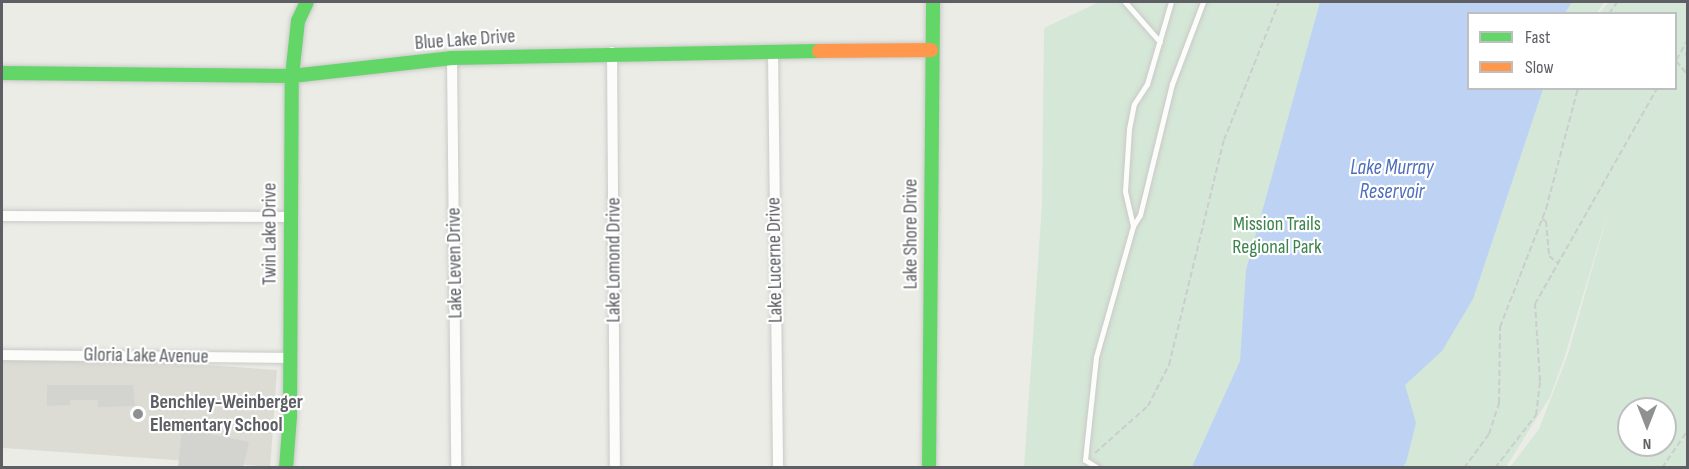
<!DOCTYPE html>
<html>
<head>
<meta charset="utf-8">
<style>
	body { margin:0 }
	#map { position:relative; width:1689px; height:469px; overflow:hidden; background:#ecece7; font-family:"Sofia Sans Condensed",sans-serif }
	div>[style] { position:absolute }
	.education>* { inset:0; background:#dcdcd5; transform-origin:0 0 }
	.green>* { inset:0; background:#d5e7d7 }
	.water>* { inset:0; background:#bed2f3 }
	.stream>* { height:4px; margin:-2px; padding:0 2px; transform-origin:2px; border-radius:2px; background:#bed2f3 }
	.building>* { inset:0; background:#d3d3d0 }
	.path>* { height:2px; margin-top:-1px; transform-origin:0; background:repeating-linear-gradient(90deg,#cacecd 0 6px,transparent 0 9px) }
	.roads { filter:drop-shadow(0 0 2px #c9c9c7) drop-shadow(0 0 2px #c9c9c7) }
	.lane>* { height:5px; margin:-2.5px; padding:0 2.5px; transform-origin:2.5px; border-radius:2.5px; background:#fcfcfb }
	.street>* { height:10px; margin:-5px; padding:0 5px; transform-origin:5px; border-radius:5px; background:#fcfcfb }
	.fast>* { height:14px; margin:-7px; padding:0 7px; transform-origin:7px; border-radius:7px; background:#63d668 }
	.slow>* { height:14px; margin:-7px; padding:0 7px; transform-origin:7px; border-radius:7px; background:#ff974d }
	.dots>* { width:16px; height:16px; translate:-50% -50%; box-sizing:border-box; border:3px solid #fff; border-radius:50% }
	span { translate:-50% -50%; white-space:nowrap; text-align:center; line-height:1.15; -webkit-text-stroke:4.5px #fff; paint-order:stroke }
	.street-label { font-size:20px; color:#5d5f64 }
	.park-label { font-size:20px; color:#3c834d }
	.poi-label { font-size:20px; color:#5d5f64; font-weight:700 }
	.left { translate:0 -50%; text-align:left }
	.water-label { font-size:21px; color:#4e6eba; font-style:italic }
	.frame { position:absolute; inset:0; border:3px solid #5d5f64; pointer-events:none }
	.legend { position:absolute; left:1467px; top:12px; width:210px; height:78px; box-sizing:border-box; background:#fff; border:2px solid #bebfc1; margin:0; padding:8px 10px; list-style:none; font-size:18px; color:#5d5f64 }
	.legend li { display:flex; align-items:center; gap:12px; height:30px }
	.legend b { width:30px; border:2px solid #bebfc1 }
	.north { position:absolute; left:1617px; top:397px; width:60px; height:60px; box-sizing:border-box; background:#fff; border:2px solid #bebfc1; border-radius:50%; rotate:180deg; font-size:16px; font-weight:700; line-height:24px; text-align:center; color:#5d5f64 }
	.north::after { content:''; display:block; margin:auto; width:21px; height:27px; background:#8f9092; clip-path:polygon(50% 0,100% 100%,50% 72%,0 100%) }
</style>
</head>
<body>
<div id="map">
	<div class="education">
		<div style="left:277px;top:370px;width:97px;height:275px;rotate:94deg"></div>
	</div>
	<div class="green">
		<div style="clip-path:polygon(evenodd,1099px 2px,1604px 2px,1597px 13px,1468px 14px,1468px 88px,1676px 88px,1676px 14px,1599px 13px,1609px 2px,1687px 2px,1687px 467px,1510px 467px,1539px 429px,1568px 354px,1611px 202px,1564px 359px,1550px 397px,1506px 467px,1024px 468px,1042px 204px,1044px 28px,1099px 2px,1629px 409px,1665px 409px,1665px 445px,1629px 445px,1629px 409px)"></div>
	</div>
	<div class="water">
		<div style="clip-path:polygon(1320px 2px,1572px 2px,1565px 13px,1468px 14px,1468px 88px,1543px 89px,1473px 299px,1442px 351px,1405px 385px,1416px 423px,1406px 463px,1401px 468px,1192px 467px,1240px 361px,1246px 270px)"></div>
	</div>
	<div class="stream">
		<div style="left:1687px;top:54px;width:1px;rotate:-45deg"></div>
	</div>
	<div class="building">
		<div style="clip-path:polygon(47px 385px,133px 385px,135px 406px,98px 407px,98px 400px,70px 400px,70px 405px,47px 406px)"></div>
		<div style="clip-path:polygon(182px 428px,249px 442px,243px 468px,178px 468px)"></div>
	</div>
	<div class="path">
		<div style="left:1609px;top:14px;width:14px;rotate:-56deg"></div>
		<div style="left:1688px;top:39px;width:25px;rotate:119deg"></div>
		<div style="left:1676px;top:61px;width:18px;rotate:49deg"></div>
		<div style="left:1542px;top:219px;width:4px;rotate:27deg"></div>
		<div style="left:1546px;top:221px;width:35px;rotate:85deg"></div>
		<div style="left:1549px;top:256px;width:11px;rotate:38deg"></div>
		<div style="left:1095px;top:453px;width:71px;rotate:-41.6deg"></div>
		<div style="left:1148px;top:406px;width:46px;rotate:-62.9deg"></div>
		<div style="left:1169px;top:365px;width:232px;rotate:-76.3deg"></div>
		<div style="left:1224px;top:140px;width:149px;rotate:-68.3deg"></div>
		<div style="left:1464px;top:468px;width:42px;rotate:-53.7deg"></div>
		<div style="left:1489px;top:434px;width:33px;rotate:-72deg"></div>
		<div style="left:1499px;top:403px;width:76px;rotate:-89.2deg"></div>
		<div style="left:1500px;top:327px;width:127px;rotate:-68.7deg"></div>
		<div style="left:1546px;top:209px;width:125px;rotate:-75.2deg"></div>
		<div style="left:1495px;top:468px;width:67px;rotate:-52.3deg"></div>
		<div style="left:1536px;top:415px;width:34px;rotate:-83deg"></div>
		<div style="left:1540px;top:381px;width:77px;rotate:-93.7deg"></div>
		<div style="left:1535px;top:304px;width:248px;rotate:-60.5deg"></div>
		<div style="left:1662px;top:468px;width:46px;rotate:-55.6deg"></div>
	</div>
	<div class="roads">
		<div class="lane">
			<div style="left:1125px;top:2px;width:53px;rotate:48.8deg"></div>
			<div style="left:1133px;top:226px;width:36px;rotate:-103deg"></div>
			<div style="left:1125px;top:191px;width:62px;rotate:-86.3deg"></div>
			<div style="left:1129px;top:129px;width:25px;rotate:-79deg"></div>
			<div style="left:1134px;top:104px;width:24px;rotate:-57deg"></div>
			<div style="left:1147px;top:84px;width:85px;rotate:-73.7deg"></div>
			<div style="left:1098px;top:468px;width:15px;rotate:-148deg"></div>
			<div style="left:1085px;top:460px;width:104px;rotate:-83.9deg"></div>
			<div style="left:1096px;top:357px;width:136px;rotate:-74.2deg"></div>
			<div style="left:1133px;top:226px;width:13px;rotate:-58deg"></div>
			<div style="left:1140px;top:215px;width:135px;rotate:-76.3deg"></div>
			<div style="left:1172px;top:84px;width:88px;rotate:-69.3deg"></div>
		</div>
		<div class="street">
			<div style="left:612px;top:52px;width:416px;rotate:89.6deg"></div>
			<div style="left:773px;top:52px;width:416px;rotate:89.3deg"></div>
			<div style="left:452px;top:58px;width:410px;rotate:89.4deg"></div>
			<div style="left:2px;top:216px;width:287px;rotate:0.2deg"></div>
			<div style="left:2px;top:355px;width:288px;rotate:0.6deg"></div>
		</div>
		<div class="fast">
			<div style="left:2px;top:73px;width:290px;rotate:0.6deg"></div>
			<div style="left:292px;top:76px;width:161px;rotate:-6.4deg"></div>
			<div style="left:452px;top:58px;width:367px;rotate:-1.1deg"></div>
			<div style="left:286px;top:468px;width:52px;rotate:-85.6deg"></div>
			<div style="left:290px;top:416px;width:340px;rotate:-89.7deg"></div>
			<div style="left:292px;top:76px;width:55px;rotate:-83.8deg"></div>
			<div style="left:298px;top:21px;width:21px;rotate:-65deg"></div>
			<div style="left:929px;top:468px;width:466px;rotate:-89.5deg"></div>
		</div>
		<div class="slow">
			<div style="left:819px;top:51px;width:112px;rotate:-0.5deg"></div>
		</div>
	</div>
	<div class="dots">
		<div style="left:138px;top:414px;background:#8f9092"></div>
	</div>
	<div class="street-label">
		<span style="left:465px;top:40px;rotate:-4deg">Blue Lake Drive</span>
		<span style="left:270px;top:234px;rotate:-90deg">Twin Lake Drive</span>
		<span style="left:911px;top:234px;rotate:-90deg">Lake Shore Drive</span>
		<span style="left:614px;top:260px;rotate:-90deg">Lake Lomond Drive</span>
		<span style="left:775px;top:260px;rotate:-91deg">Lake Lucerne Drive</span>
		<span style="left:455px;top:263px;rotate:-91deg">Lake Leven Drive</span>
		<span style="left:146px;top:356px;rotate:1deg">Gloria Lake Avenue</span>
	</div>
	<div class="park-label">
		<span style="left:1277px;top:236px">Mission Trails<br>Regional Park</span>
	</div>
	<div class="poi-label">
		<span class="left" style="left:150px;top:414px">Benchley-Weinberger<br>Elementary School</span>
	</div>
	<div class="water-label">
		<span style="left:1392px;top:180px">Lake Murray<br>Reservoir</span>
	</div>
	<div class="frame"></div>
	<ul class="legend">
	<li><b style="height:8px;background:#63d668"></b>Fast</li>
	<li><b style="height:8px;background:#ff974d"></b>Slow</li>
	</ul>
	<div class="north">N</div>
</div>
</body>
</html>
